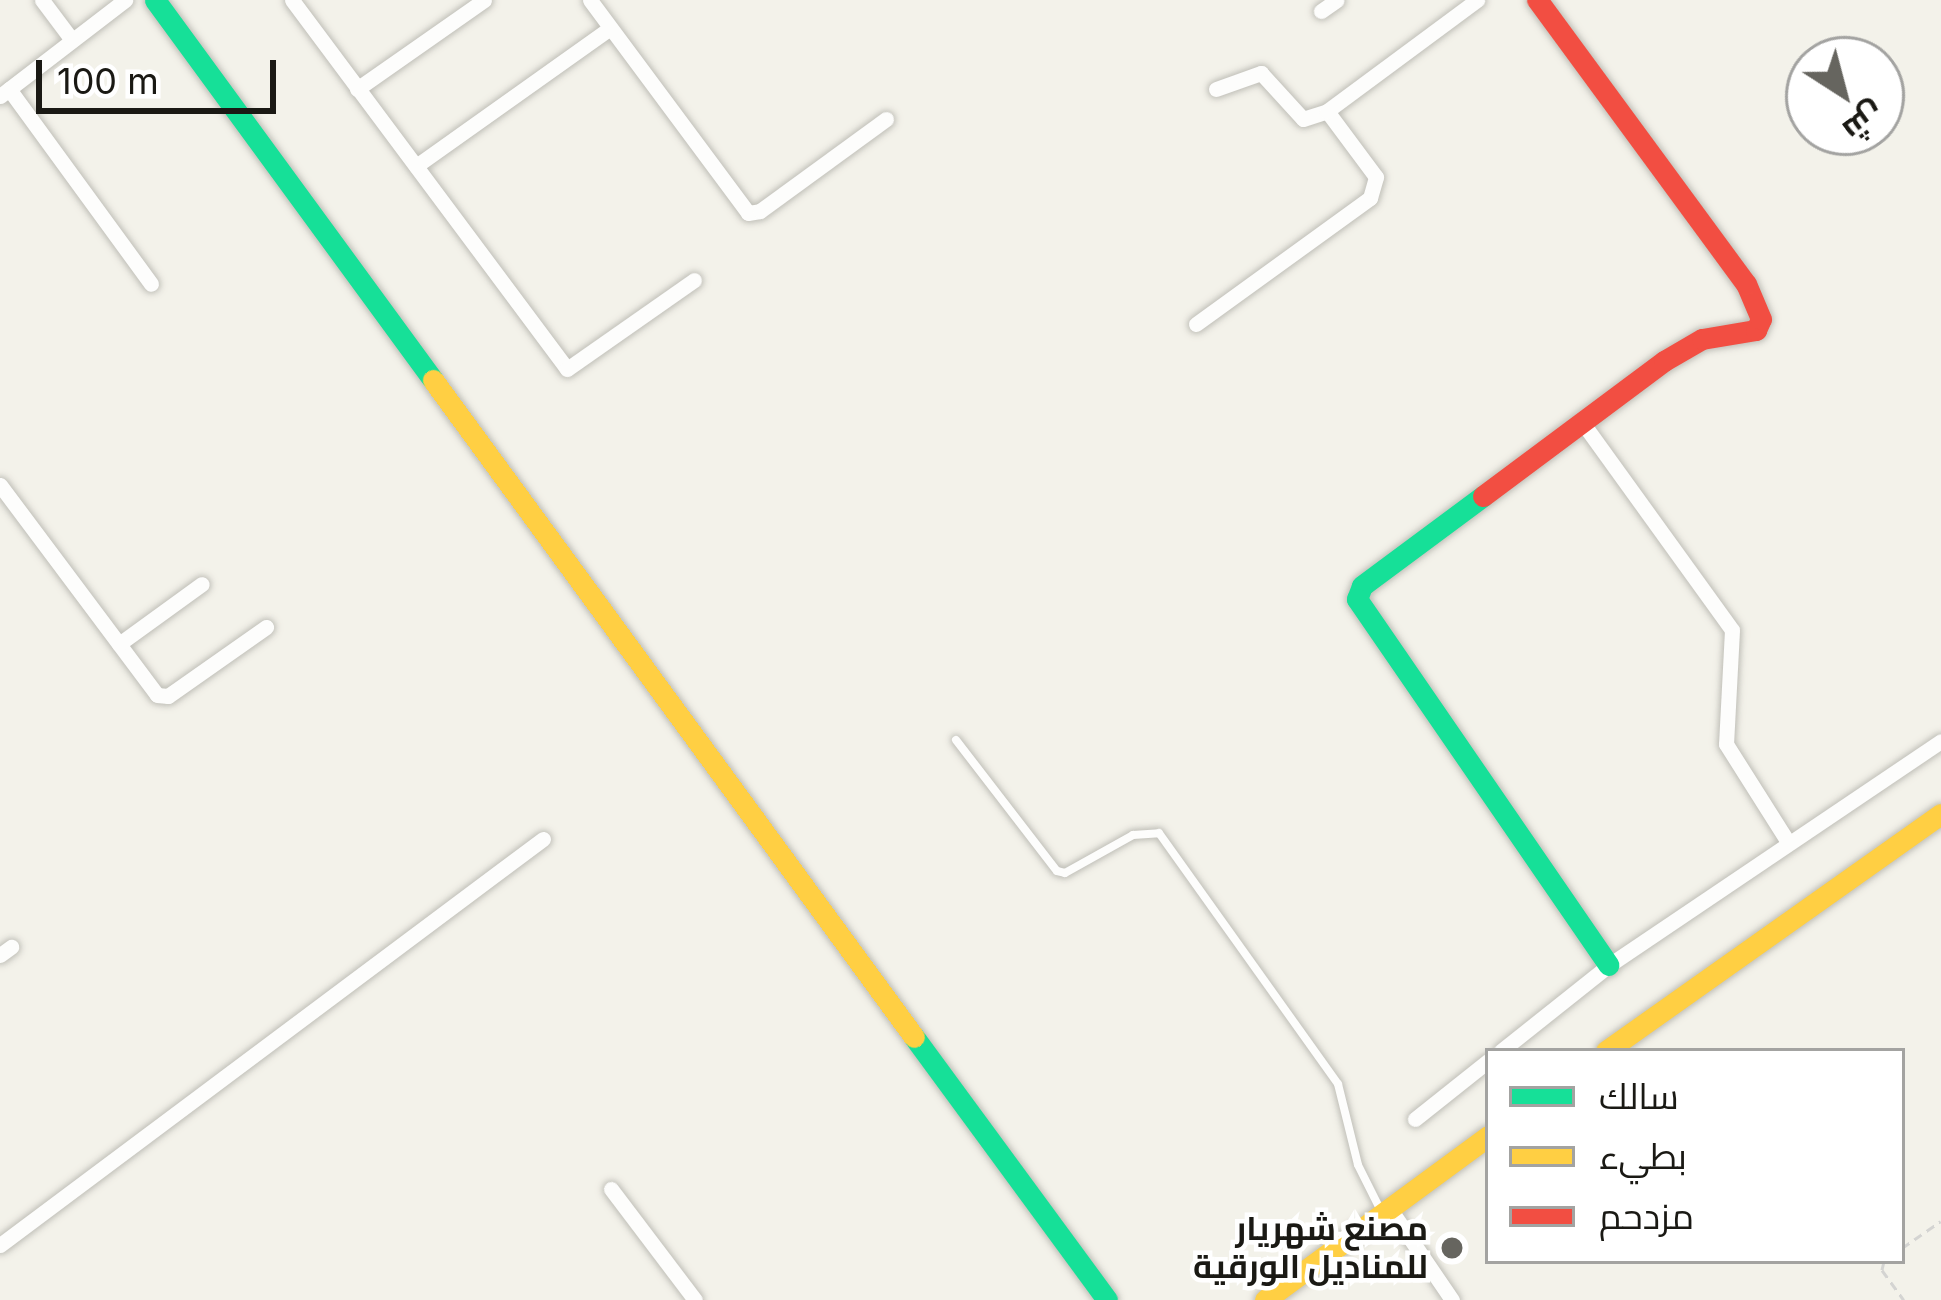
<!DOCTYPE html>
<meta charset="utf-8">
<style>
body{margin:0}
#map{position:relative;width:1941px;height:1300px;overflow:hidden;background:#f3f2ea;font-family:Inter,Cairo,sans-serif}
div>[style]{position:absolute}
.path>*{height:3px;margin-top:-1.5px;transform-origin:0;background:repeating-linear-gradient(90deg,#d4d4d2 0 9px,transparent 0 15px)}
.roads{filter:drop-shadow(0 0 3px #c0bfb8) drop-shadow(0 0 3px #c0bfb8)}
.lane>*{height:8px;margin:-4px;padding:0 4px;transform-origin:4px;border-radius:4px;background:#fdfdfc}
.street>*{height:15px;margin:-7.5px;padding:0 7.5px;transform-origin:7.5px;border-radius:7.5px;background:#fdfdfc}
.fast>*{height:21px;margin:-10.5px;padding:0 10.5px;transform-origin:10.5px;border-radius:10.5px;background:#16e098}
.slow>*{height:21px;margin:-10.5px;padding:0 10.5px;transform-origin:10.5px;border-radius:10.5px;background:#ffcf43}
.jam>*{height:21px;margin:-10.5px;padding:0 10.5px;transform-origin:10.5px;border-radius:10.5px;background:#f24e42}
.dots>*{width:33px;height:33px;translate:-50% -50%;box-sizing:border-box;border:6px solid #fff;border-radius:50%}
span{translate:-50% -50%;white-space:nowrap;text-align:center;line-height:1.15;-webkit-text-stroke:9px #fff;paint-order:stroke}
.poi-label{font-size:33px;color:#1a1914;font-weight:700}
.right{translate:-100% -50%;text-align:right}
.legend{position:absolute;left:1485px;top:1048px;width:420px;height:216px;box-sizing:border-box;background:#fff;border:3px solid #a3a3a1;margin:0;padding:15px 21px;list-style:none;font-size:36px;color:#1a1914}
.legend li{display:flex;align-items:center;gap:24px;height:60px}
.legend b{width:60px;border:3px solid #a3a3a1}
.north{position:absolute;left:1785px;top:36px;width:120px;height:120px;box-sizing:border-box;background:#fff;border:3px solid #a3a3a1;border-radius:50%;rotate:144deg;font-size:33px;font-weight:700;line-height:48px;text-align:center;color:#1a1914}
.north::after{content:'';display:block;margin:auto;width:42px;height:54px;background:#66655f;clip-path:polygon(50% 0,100% 100%,50% 72%,0 100%)}
.scale{position:absolute;left:36px;top:60px;width:240px;height:54px;box-sizing:border-box;border:6px solid #1a1914;border-top:0;padding-left:15px;font-size:36px;line-height:42px;white-space:nowrap;color:#1a1914;-webkit-text-stroke:9px #fff;paint-order:stroke}
</style>
<div id="map">
<div class="path">
<div style="left:1902px;top:1248px;width:47px;rotate:-34.7deg"></div>
<div style="left:1884px;top:1261px;width:9px;rotate:103deg"></div>
<div style="left:1882px;top:1270px;width:37px;rotate:54deg"></div>
</div>
<div class="roads">
<div class="lane">
<div style="left:956px;top:740px;width:165px;rotate:52.4deg"></div>
<div style="left:1057px;top:871px;width:8px;rotate:14deg"></div>
<div style="left:1065px;top:873px;width:78px;rotate:-29.2deg"></div>
<div style="left:1133px;top:835px;width:26px;rotate:-4deg"></div>
<div style="left:1159px;top:833px;width:308px;rotate:54.5deg"></div>
<div style="left:1338px;top:1084px;width:83px;rotate:76.1deg"></div>
<div style="left:1358px;top:1165px;width:54px;rotate:63.4deg"></div>
</div>
<div class="street">
<div style="left:42px;top:0;width:50px;rotate:53.1deg"></div>
<div style="left:292px;top:0;width:460px;rotate:53.3deg"></div>
<div style="left:567px;top:369px;width:155px;rotate:-35deg"></div>
<div style="left:590px;top:0;width:265px;rotate:53.4deg"></div>
<div style="left:748px;top:213px;width:12px;rotate:-9deg"></div>
<div style="left:760px;top:211px;width:156px;rotate:-36.1deg"></div>
<div style="left:1321px;top:11px;width:19px;rotate:-35deg"></div>
<div style="left:9px;top:89px;width:241px;rotate:53.9deg"></div>
<div style="left:357px;top:89px;width:155px;rotate:-35deg"></div>
<div style="left:1216px;top:89px;width:48px;rotate:-19.6deg"></div>
<div style="left:1261px;top:73px;width:62px;rotate:47.6deg"></div>
<div style="left:1303px;top:119px;width:25px;rotate:-18deg"></div>
<div style="left:0;top:96px;width:158px;rotate:-37.5deg"></div>
<div style="left:416px;top:166px;width:238px;rotate:-35.4deg"></div>
<div style="left:1196px;top:324px;width:215px;rotate:-35.9deg"></div>
<div style="left:1370px;top:198px;width:22px;rotate:-74deg"></div>
<div style="left:1376px;top:177px;width:82px;rotate:-126.6deg"></div>
<div style="left:1327px;top:111px;width:187px;rotate:-36.5deg"></div>
<div style="left:1582px;top:422px;width:256px;rotate:54.2deg"></div>
<div style="left:1732px;top:630px;width:114px;rotate:93deg"></div>
<div style="left:1726px;top:744px;width:116px;rotate:57.7deg"></div>
<div style="left:0;top:485px;width:262px;rotate:53.2deg"></div>
<div style="left:157px;top:695px;width:11px;rotate:5deg"></div>
<div style="left:168px;top:696px;width:120px;rotate:-35.1deg"></div>
<div style="left:119px;top:644px;width:102px;rotate:-35.9deg"></div>
<div style="left:0;top:955px;width:14px;rotate:-36deg"></div>
<div style="left:1501px;top:1051px;width:138px;rotate:-38.5deg"></div>
<div style="left:1609px;top:965px;width:400px;rotate:-34deg"></div>
<div style="left:1415px;top:1119px;width:93px;rotate:-38.5deg"></div>
<div style="left:611px;top:1189px;width:139px;rotate:52.9deg"></div>
<div style="left:1390px;top:1209px;width:110px;rotate:55.7deg"></div>
<div style="left:0;top:1245px;width:678px;rotate:-36.79deg"></div>
</div>
<div class="fast">
<div style="left:155px;top:0;width:471px;rotate:53.8deg"></div>
<div style="left:1483px;top:496px;width:151px;rotate:143.4deg"></div>
<div style="left:1362px;top:586px;width:14px;rotate:111deg"></div>
<div style="left:1357px;top:599px;width:444px;rotate:55.5deg"></div>
<div style="left:914px;top:1037px;width:326px;rotate:53.7deg"></div>
</div>
<div class="slow">
<div style="left:433px;top:380px;width:814px;rotate:53.79deg"></div>
<div style="left:1606px;top:1051px;width:410px;rotate:-35.3deg"></div>
<div style="left:1265px;top:1300px;width:277px;rotate:-36.3deg"></div>
</div>
<div class="jam">
<div style="left:1483px;top:496px;width:226px;rotate:-36.7deg"></div>
<div style="left:1664px;top:361px;width:44px;rotate:-30.1deg"></div>
<div style="left:1702px;top:339px;width:55px;rotate:-9.5deg"></div>
<div style="left:1756px;top:330px;width:12px;rotate:-66deg"></div>
<div style="left:1761px;top:319px;width:38px;rotate:-113deg"></div>
<div style="left:1746px;top:284px;width:353px;rotate:-126.3deg"></div>
</div>
</div>
<div class="dots">
<div style="left:1452px;top:1248px;background:#66655f"></div>
</div>
<div class="poi-label">
<span class="right" style="left:1428px;top:1248px">مصنع شهريار<br>للمناديل الورقية</span>
</div>
<ul class="legend">
<li><b style="height:15px;background:#16e098"></b>سالك</li>
<li><b style="height:15px;background:#ffcf43"></b>بطيء</li>
<li><b style="height:15px;background:#f24e42"></b>مزدحم</li>
</ul>
<div class="north">ش</div>
<div class="scale">100 m</div>
</div>
